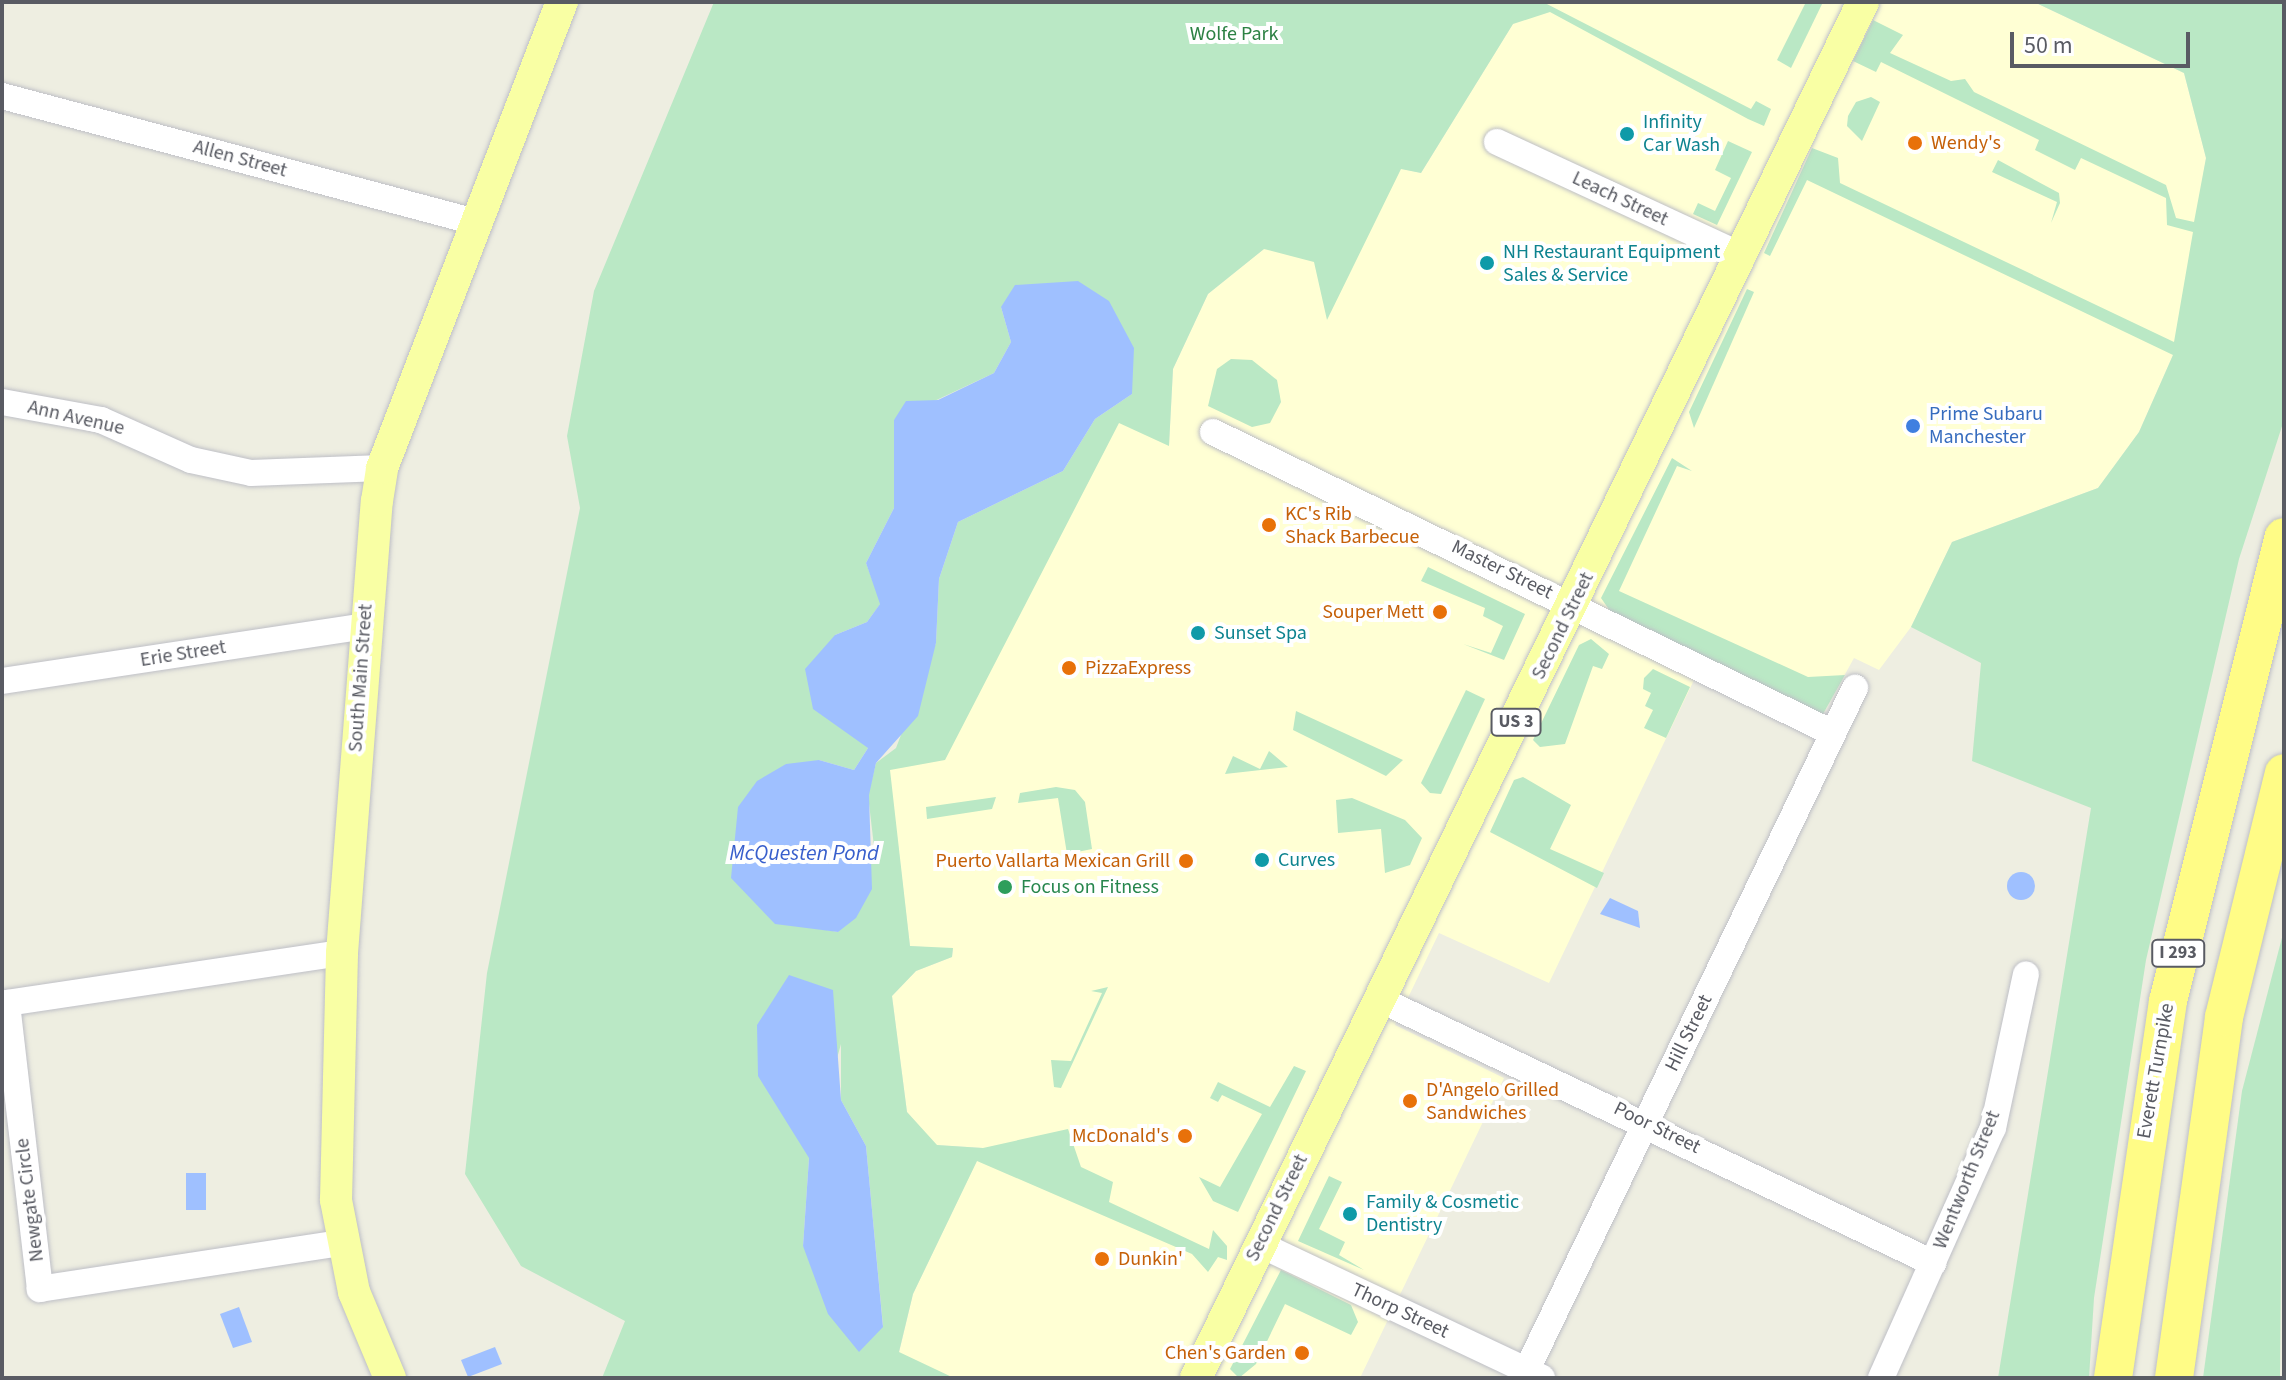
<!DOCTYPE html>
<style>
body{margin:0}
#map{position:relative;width:2286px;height:1380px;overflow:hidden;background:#eeeee1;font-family:"Source Sans 3",sans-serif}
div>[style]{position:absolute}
.commercial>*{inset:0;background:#ffffd4}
.green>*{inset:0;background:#bae8c5}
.water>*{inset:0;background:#9fc0ff}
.round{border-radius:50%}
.roads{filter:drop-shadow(0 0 2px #bebfc6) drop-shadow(0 0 2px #bebfc6)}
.minor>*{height:26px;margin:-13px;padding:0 13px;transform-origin:13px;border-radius:13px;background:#fff}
.major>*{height:32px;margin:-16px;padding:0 16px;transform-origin:16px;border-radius:16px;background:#f9ffa4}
.highway>*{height:38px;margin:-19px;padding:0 19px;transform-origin:19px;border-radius:19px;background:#fffc86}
.dots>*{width:22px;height:22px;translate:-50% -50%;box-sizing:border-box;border:4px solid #fff;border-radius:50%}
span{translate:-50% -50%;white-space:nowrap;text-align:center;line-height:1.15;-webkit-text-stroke:8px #fff;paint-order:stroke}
.shield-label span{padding:2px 6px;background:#fff;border:2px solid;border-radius:6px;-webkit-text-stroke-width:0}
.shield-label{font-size:18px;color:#595b63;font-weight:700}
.park-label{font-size:20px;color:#2c8143}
.culture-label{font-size:20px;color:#0d838f}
.left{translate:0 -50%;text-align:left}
.food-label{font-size:20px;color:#c56008}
.right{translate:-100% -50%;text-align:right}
.street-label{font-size:20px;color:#595b63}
.shop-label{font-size:20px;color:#366cbe}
.leisure-label{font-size:20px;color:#27864d}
.water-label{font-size:22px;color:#385fcc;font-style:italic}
.frame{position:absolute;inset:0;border:4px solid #595b63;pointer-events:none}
.scale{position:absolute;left:2010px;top:32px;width:180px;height:36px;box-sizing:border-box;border:4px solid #595b63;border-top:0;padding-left:10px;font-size:24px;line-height:28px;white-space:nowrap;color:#595b63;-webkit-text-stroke:6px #fff;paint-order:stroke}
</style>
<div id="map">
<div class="commercial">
<div style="clip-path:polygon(1541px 2px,2034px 2px,2184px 73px,2206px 158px,2173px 355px,2139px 432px,2098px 488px,1952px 542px,1911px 627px,1879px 670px,1854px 658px,1823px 714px,1705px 657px,1549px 983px,1439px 933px,1395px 1025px,1504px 1078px,1360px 1378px,893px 1378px,913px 1294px,983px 1148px,936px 1145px,907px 1112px,892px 996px,916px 971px,952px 957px,953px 949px,910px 946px,889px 769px,945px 759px,1119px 422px,1169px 445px,1173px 369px,1208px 294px,1264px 249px,1323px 151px,1421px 173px,1519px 14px)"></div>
</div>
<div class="green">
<div style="clip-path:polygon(evenodd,714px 2px,1543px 2px,1751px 109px,1756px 101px,1771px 109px,1764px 126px,1748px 119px,1550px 12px,1513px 24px,1421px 173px,1401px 169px,1327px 320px,1314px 262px,1264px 249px,1208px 294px,1173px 369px,1169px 446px,1119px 423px,945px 760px,890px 770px,910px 946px,953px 948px,952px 957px,916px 971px,892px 996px,907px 1112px,937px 1145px,983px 1148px,1068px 1129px,1081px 1167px,1113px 1182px,1109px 1202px,1209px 1249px,1213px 1230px,1227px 1246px,1227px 1260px,1218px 1257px,1208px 1272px,1192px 1254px,977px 1161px,913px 1294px,899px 1352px,954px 1378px,602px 1378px,625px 1321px,521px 1266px,465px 1174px,487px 973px,580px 508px,567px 436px,594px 291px,714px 2px,1001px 307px,1132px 394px,1095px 419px,1063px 471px,958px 522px,939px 579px,936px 643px,896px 748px,876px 763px,868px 795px,875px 855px,838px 932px,810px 927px,819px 760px,854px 770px,868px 748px,835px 635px,867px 622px,881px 603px,866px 563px,894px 508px,894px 420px,994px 373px,1011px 342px,1001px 307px,714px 2px,841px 1044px,841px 1100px,866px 1146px,883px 1326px,803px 1246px,809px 1158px,841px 1044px)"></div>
<div style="clip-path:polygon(1806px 2px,1823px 2px,1791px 68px,1777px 60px)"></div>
<div style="clip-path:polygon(2034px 2px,2284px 2px,2284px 420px,2239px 559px,2146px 960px,2094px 1298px,2089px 1378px,1998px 1378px,2091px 808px,1972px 761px,1981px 663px,1911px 627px,1952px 542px,2098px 488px,2139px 432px,2173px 355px,1807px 180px,1770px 256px,1764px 253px,1812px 148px,1838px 158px,1840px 183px,2174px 342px,2193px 232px,2167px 225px,2166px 198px,2081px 158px,2075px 170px,2035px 150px,2039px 140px,1881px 62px,1876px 72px,1853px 61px,1873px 20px,1903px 35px,1890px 53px,1951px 81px,1965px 79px,1974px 92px,2166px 185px,2176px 218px,2194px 222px,2206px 158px,2184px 73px)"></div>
<div style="clip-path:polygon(1871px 97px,1880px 102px,1862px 141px,1847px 126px,1848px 116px,1856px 102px)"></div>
<div style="clip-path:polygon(1728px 141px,1752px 152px,1717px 225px,1693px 214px,1698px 203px,1715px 211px,1731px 178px,1715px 170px)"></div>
<div style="clip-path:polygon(1998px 160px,2059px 193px,2060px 203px,2051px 223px,2057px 202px,1992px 172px)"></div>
<div style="clip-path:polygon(1747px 289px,1754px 292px,1694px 428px,1689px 412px)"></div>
<div style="clip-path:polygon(1231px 359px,1252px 360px,1277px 380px,1281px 402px,1270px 423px,1252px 427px,1208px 406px,1217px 369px)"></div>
<div style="clip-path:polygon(1672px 458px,1692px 471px,1677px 466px,1619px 591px,1808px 677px,1845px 675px,1823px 714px,1610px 611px,1601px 598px)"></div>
<div style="clip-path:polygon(1428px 567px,1525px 614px,1504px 660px,1463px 644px,1491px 653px,1503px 626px,1483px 616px,1485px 608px,1421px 581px)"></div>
<div style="clip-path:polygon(1591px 639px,1609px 654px,1602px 669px,1593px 666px,1565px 744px,1540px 747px,1533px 740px,1579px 645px)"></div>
<div style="clip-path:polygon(1653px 669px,1690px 687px,1666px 738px,1644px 728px,1653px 710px,1645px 706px,1651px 693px,1643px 689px,1644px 678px)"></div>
<div style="clip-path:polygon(1466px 690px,1485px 699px,1441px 794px,1430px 793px,1421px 783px)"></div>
<div style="clip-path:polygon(1296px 711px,1403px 760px,1386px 776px,1293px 730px)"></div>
<div style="clip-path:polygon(1269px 751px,1288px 767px,1225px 774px,1233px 756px,1260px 769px)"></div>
<div style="clip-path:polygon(1523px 777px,1571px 805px,1550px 849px,1604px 873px,1597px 888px,1490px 832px,1514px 780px)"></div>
<div style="clip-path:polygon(1056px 787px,1075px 790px,1085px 802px,1092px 849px,1067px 854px,1058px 798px,1018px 803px,1020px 793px)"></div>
<div style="clip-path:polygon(996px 797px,992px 809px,927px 819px,926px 807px)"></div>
<div style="clip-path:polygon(1352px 798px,1405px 820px,1422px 838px,1410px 865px,1385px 873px,1381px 829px,1338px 833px,1336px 800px)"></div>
<div style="clip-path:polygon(2284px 930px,2280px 1378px,2203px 1378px,2242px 1091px)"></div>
<div style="clip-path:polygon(1108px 987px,1061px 1088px,1054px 1087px,1051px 1060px,1071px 1061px,1102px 993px,1091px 991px)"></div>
<div style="clip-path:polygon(1294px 1066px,1306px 1071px,1238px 1212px,1213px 1201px,1199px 1177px,1220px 1187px,1262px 1114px,1222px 1095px,1218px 1102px,1210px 1098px,1218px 1082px,1270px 1107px)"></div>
<div style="clip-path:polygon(1329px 1176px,1342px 1182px,1319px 1229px,1345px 1242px,1339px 1255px,1364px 1270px,1298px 1241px)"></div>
<div style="clip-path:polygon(1281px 1270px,1351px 1305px,1358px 1322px,1351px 1335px,1285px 1304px,1256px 1364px,1239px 1378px,1230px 1369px)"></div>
</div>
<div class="water">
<div style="clip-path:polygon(1078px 281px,1109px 301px,1134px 348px,1132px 394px,1095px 419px,1063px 471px,958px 522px,939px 579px,936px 643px,918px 716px,876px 763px,869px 795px,872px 889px,856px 918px,838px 932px,775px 924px,731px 878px,738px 807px,757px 781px,786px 764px,819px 760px,854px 770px,868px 748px,813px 709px,805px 669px,835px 635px,867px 622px,880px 604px,866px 563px,894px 508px,894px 420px,906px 401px,938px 400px,994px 373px,1011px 342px,1001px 307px,1015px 285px)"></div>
<div class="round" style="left:2007px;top:872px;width:28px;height:28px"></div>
<div style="clip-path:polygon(1610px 898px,1638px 911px,1640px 928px,1600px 914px)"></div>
<div style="clip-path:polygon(789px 975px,833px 990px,841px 1100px,866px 1146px,883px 1327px,859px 1352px,828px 1314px,803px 1246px,809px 1158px,758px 1076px,757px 1025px)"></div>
<div style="clip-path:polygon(186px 1173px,206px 1173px,206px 1210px,186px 1210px)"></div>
<div style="clip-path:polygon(239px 1307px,252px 1342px,233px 1348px,220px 1314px)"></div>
<div style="clip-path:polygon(495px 1347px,502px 1364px,468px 1377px,461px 1360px)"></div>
</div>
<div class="roads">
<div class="minor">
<div style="left:2px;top:96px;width:493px;rotate:14.9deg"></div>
<div style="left:1497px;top:142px;width:271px;rotate:24.9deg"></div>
<div style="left:2px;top:402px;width:101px;rotate:10.3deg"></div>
<div style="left:101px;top:420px;width:98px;rotate:24deg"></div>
<div style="left:191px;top:460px;width:61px;rotate:12.2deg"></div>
<div style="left:251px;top:473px;width:131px;rotate:-2.2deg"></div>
<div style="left:1213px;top:432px;width:689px;rotate:25.9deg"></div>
<div style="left:2px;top:681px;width:366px;rotate:-8.6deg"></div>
<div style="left:1379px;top:999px;width:614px;rotate:25.48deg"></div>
<div style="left:340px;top:1243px;width:304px;rotate:171.3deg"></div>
<div style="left:40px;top:1289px;width:288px;rotate:-96.6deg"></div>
<div style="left:7px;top:1003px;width:339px;rotate:-8.5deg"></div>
<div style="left:1259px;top:1244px;width:313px;rotate:25.3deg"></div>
<div style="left:1523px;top:1378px;width:766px;rotate:-64.31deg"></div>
<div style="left:1881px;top:1378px;width:274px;rotate:-65.9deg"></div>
<div style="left:1993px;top:1128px;width:157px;rotate:-77.9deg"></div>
</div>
<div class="major">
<div style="left:390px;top:1378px;width:93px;rotate:-112.7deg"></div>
<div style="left:354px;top:1292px;width:94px;rotate:-101.1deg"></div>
<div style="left:336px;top:1200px;width:247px;rotate:-88.6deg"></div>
<div style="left:342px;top:953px;width:453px;rotate:-85.6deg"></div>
<div style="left:377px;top:501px;width:33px;rotate:-81deg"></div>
<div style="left:382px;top:468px;width:500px;rotate:-68.9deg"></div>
<div style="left:1196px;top:1378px;width:1529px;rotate:-64.14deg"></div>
</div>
<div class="highway">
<div style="left:2113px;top:1378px;width:381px;rotate:-81.7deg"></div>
<div style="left:2168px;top:1001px;width:478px;rotate:-76deg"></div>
<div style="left:2174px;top:1378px;width:364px;rotate:-82.1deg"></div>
<div style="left:2224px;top:1017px;width:251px;rotate:-76.2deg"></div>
</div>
</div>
<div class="dots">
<div style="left:1627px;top:134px;background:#0f9aa8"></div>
<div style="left:1915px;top:143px;background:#e8710a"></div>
<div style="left:1487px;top:263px;background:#0f9aa8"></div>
<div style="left:1913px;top:426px;background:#3f7fe0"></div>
<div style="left:1269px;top:525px;background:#e8710a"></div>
<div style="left:1440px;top:612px;background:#e8710a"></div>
<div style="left:1198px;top:633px;background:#0f9aa8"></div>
<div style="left:1069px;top:668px;background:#e8710a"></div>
<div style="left:1262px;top:860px;background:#0f9aa8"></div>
<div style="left:1186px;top:861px;background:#e8710a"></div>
<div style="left:1005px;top:887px;background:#2e9e5b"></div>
<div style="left:1410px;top:1101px;background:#e8710a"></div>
<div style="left:1185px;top:1136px;background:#e8710a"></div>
<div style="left:1350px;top:1214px;background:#0f9aa8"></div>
<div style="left:1102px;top:1259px;background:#e8710a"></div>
<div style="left:1302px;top:1353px;background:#e8710a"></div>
</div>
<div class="shield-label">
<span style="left:1516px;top:722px">US 3</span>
<span style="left:2178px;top:953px">I 293</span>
</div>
<div class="park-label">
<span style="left:1234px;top:34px">Wolfe Park</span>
</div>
<div class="culture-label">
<span class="left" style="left:1643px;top:134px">Infinity<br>Car Wash</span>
<span class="left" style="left:1503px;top:264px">NH Restaurant Equipment<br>Sales &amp; Service</span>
<span class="left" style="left:1214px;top:633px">Sunset Spa</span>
<span class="left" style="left:1278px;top:860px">Curves</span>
<span class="left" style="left:1366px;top:1214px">Family &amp; Cosmetic<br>Dentistry</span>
</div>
<div class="food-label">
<span class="left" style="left:1931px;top:143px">Wendy's</span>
<span class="left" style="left:1285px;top:526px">KC's Rib<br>Shack Barbecue</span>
<span class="right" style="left:1424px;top:612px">Souper Mett</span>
<span class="left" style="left:1085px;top:668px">PizzaExpress</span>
<span class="right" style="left:1170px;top:861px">Puerto Vallarta Mexican Grill</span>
<span class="left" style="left:1426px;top:1102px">D'Angelo Grilled<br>Sandwiches</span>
<span class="right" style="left:1169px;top:1136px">McDonald's</span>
<span class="left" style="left:1118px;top:1259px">Dunkin'</span>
<span class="right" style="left:1286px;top:1353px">Chen's Garden</span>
</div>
<div class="street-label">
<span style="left:240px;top:159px;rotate:15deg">Allen Street</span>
<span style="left:1620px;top:199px;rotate:25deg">Leach Street</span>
<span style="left:76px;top:418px;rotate:13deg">Ann Avenue</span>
<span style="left:1502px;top:570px;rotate:26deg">Master Street</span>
<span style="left:1563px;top:626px;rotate:-64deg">Second Street</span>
<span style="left:183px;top:654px;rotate:-9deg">Erie Street</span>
<span style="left:361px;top:678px;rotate:-86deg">South Main Street</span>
<span style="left:1689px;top:1033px;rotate:-64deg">Hill Street</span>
<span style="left:2156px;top:1071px;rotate:-80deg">Everett Turnpike</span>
<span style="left:1657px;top:1128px;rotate:26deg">Poor Street</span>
<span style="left:1967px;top:1180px;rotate:-68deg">Wentworth Street</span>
<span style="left:30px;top:1200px;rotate:-97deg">Newgate Circle</span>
<span style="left:1277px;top:1208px;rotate:-64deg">Second Street</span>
<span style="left:1400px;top:1311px;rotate:25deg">Thorp Street</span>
</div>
<div class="shop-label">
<span class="left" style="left:1929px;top:426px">Prime Subaru<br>Manchester</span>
</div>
<div class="leisure-label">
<span class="left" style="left:1021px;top:887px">Focus on Fitness</span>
</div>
<div class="water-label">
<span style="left:804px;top:854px">McQuesten Pond</span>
</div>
<div class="frame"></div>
<div class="scale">50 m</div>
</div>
